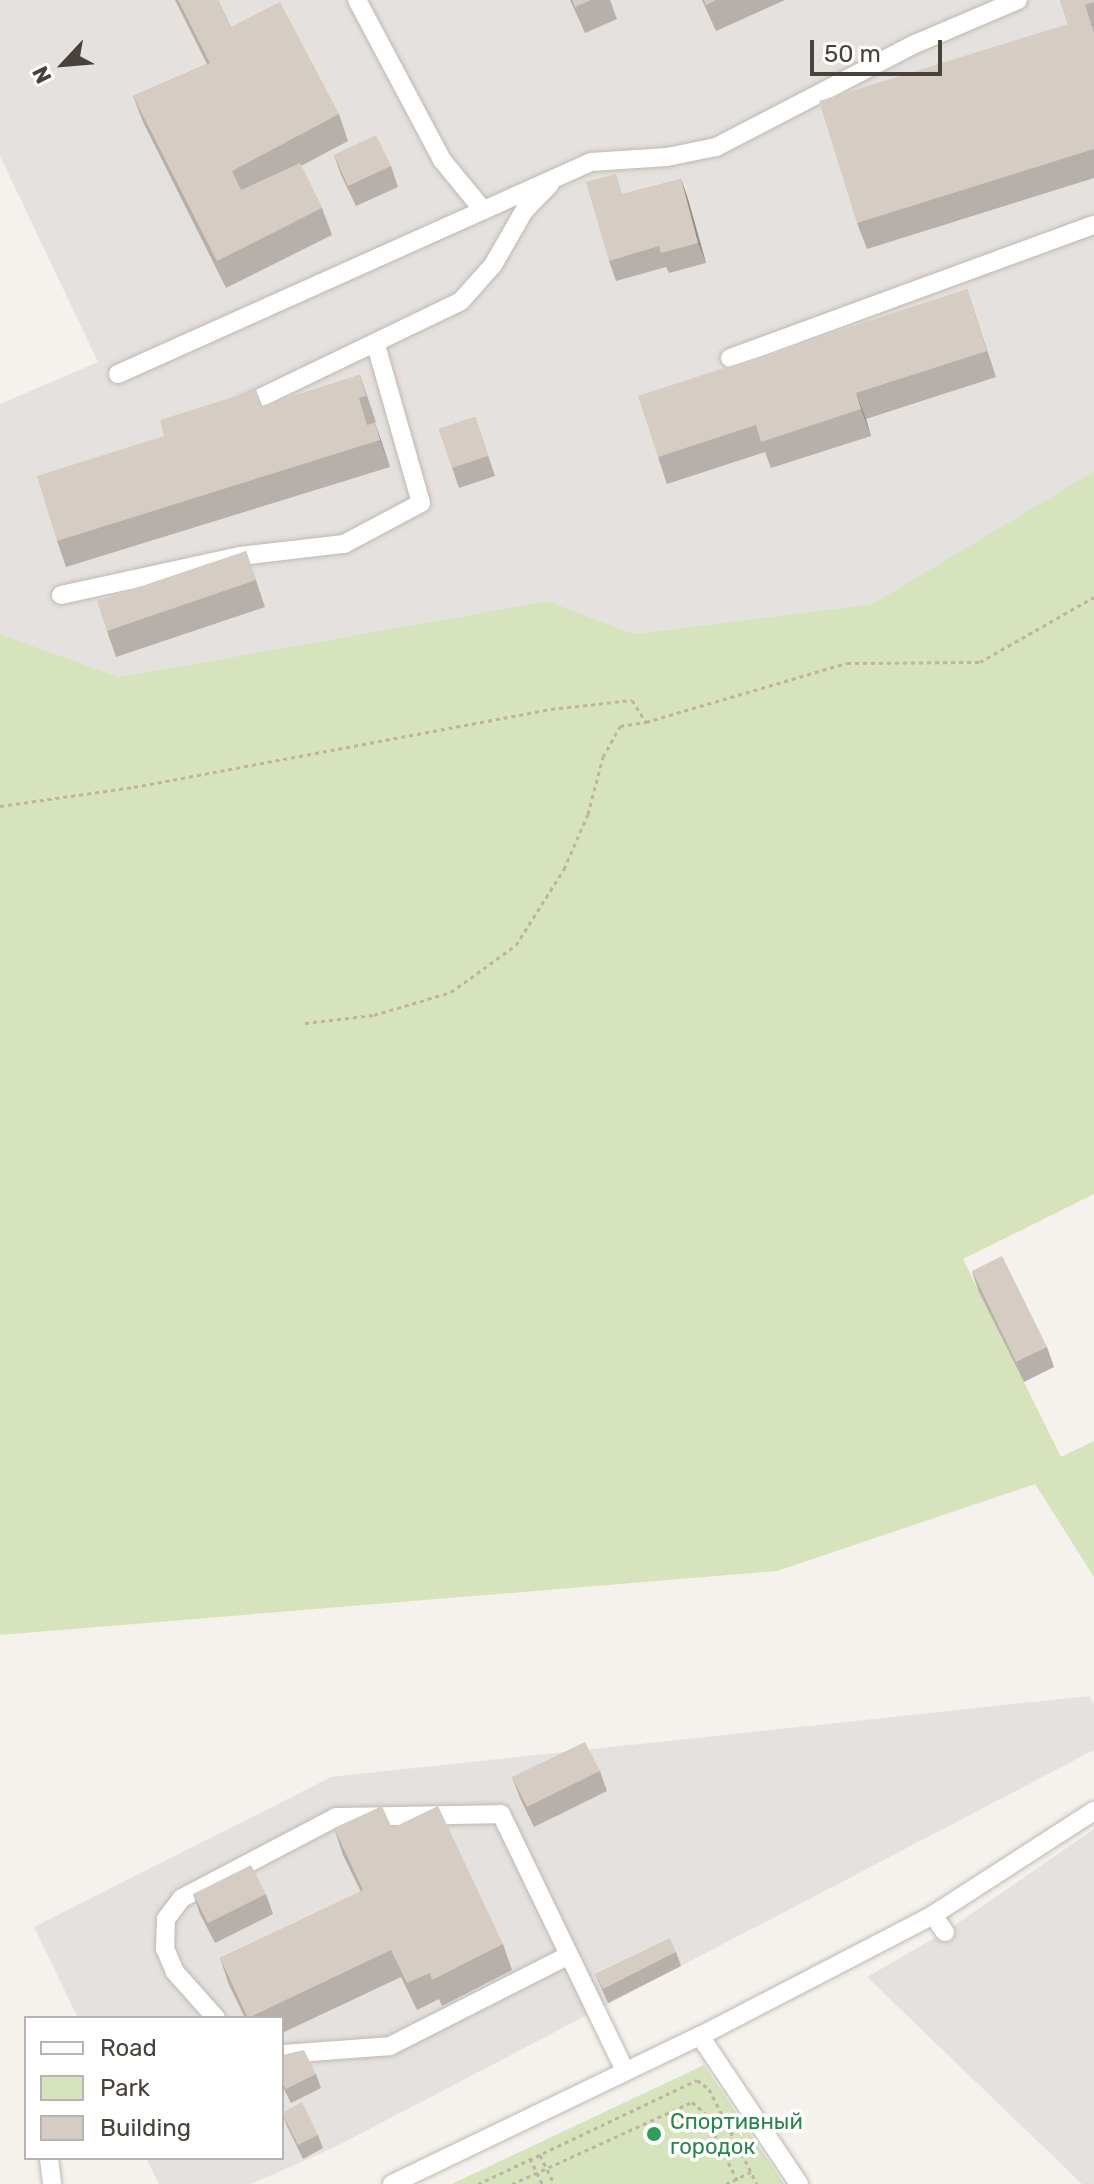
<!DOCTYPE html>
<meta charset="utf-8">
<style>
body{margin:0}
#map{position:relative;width:1094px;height:2184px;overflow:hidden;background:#f5f1ed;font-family:Rubik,sans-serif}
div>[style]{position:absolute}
.industrial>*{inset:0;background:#e5e1de}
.green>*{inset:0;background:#d7e3bc}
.path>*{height:3px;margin-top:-1.5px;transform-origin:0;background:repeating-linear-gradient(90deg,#bfb2a4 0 4px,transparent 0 8px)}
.roads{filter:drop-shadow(0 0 2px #bfb8b1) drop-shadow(0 0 2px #bfb8b1)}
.minor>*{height:18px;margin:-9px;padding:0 9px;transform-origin:9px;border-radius:9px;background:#fff}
.wall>*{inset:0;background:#b7afa9}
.shaded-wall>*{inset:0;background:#958f89}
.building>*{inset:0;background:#d5ccc4}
.dots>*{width:22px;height:22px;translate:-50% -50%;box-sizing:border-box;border:4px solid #fff;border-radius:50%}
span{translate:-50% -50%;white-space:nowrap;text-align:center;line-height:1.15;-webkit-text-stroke:7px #fff;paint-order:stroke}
.leisure-label{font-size:22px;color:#27864d}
.left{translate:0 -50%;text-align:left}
.legend{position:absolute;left:24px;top:2016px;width:260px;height:144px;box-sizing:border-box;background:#fff;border:2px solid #b6b3b1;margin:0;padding:10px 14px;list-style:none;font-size:24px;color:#49423b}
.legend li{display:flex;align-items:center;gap:16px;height:40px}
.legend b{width:40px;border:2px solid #b6b3b1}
.north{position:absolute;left:24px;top:24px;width:80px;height:80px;-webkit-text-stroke:6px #fff;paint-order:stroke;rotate:244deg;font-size:22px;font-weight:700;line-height:32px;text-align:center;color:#49423b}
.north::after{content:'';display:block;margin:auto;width:28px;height:36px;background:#49423b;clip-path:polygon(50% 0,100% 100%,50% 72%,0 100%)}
.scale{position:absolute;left:810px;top:40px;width:132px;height:36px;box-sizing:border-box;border:4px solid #49423b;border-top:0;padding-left:10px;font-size:24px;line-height:28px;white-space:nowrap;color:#49423b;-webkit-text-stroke:6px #fff;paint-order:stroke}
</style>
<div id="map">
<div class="industrial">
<div style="clip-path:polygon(0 0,1094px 0,1094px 471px,872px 604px,634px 634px,548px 601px,119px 677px,0 634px,0 404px,98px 362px,0 156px)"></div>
<div style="clip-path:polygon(1089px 1696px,1094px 1704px,1094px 1750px,335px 2147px,251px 2184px,159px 2184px,146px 2158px,282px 2158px,282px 2018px,78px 2018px,34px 1927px,331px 1777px)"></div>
<div style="clip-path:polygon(1094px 1829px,1094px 2184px,1082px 2184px,867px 1977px,945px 1932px)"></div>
</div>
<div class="green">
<div style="clip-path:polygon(1094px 471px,1094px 1194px,963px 1259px,1061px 1457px,1094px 1441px,1094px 1577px,1035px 1484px,777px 1571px,0 1635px,0 634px,119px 677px,548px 601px,634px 634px,872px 604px)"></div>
<div style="clip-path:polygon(704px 2065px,784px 2184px,452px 2184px)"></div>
</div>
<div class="path">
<div style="left:0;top:806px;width:135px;rotate:-8.1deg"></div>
<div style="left:134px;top:787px;width:424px;rotate:-10.6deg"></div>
<div style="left:551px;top:709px;width:81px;rotate:-6.3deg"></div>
<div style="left:632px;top:700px;width:26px;rotate:58deg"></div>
<div style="left:646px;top:722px;width:209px;rotate:-16.4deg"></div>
<div style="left:847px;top:663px;width:133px;rotate:-0.4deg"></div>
<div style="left:980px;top:662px;width:131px;rotate:-29.7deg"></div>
<div style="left:305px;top:1023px;width:69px;rotate:-6.6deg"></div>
<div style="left:374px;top:1015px;width:80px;rotate:-16.6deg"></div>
<div style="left:451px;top:992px;width:80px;rotate:-35.9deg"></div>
<div style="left:516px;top:945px;width:90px;rotate:-57.7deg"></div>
<div style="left:564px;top:869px;width:60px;rotate:-66.4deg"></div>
<div style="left:588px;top:814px;width:59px;rotate:-75.3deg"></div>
<div style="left:603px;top:757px;width:35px;rotate:-61deg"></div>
<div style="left:620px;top:726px;width:26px;rotate:-9deg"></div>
<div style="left:540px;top:2155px;width:32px;rotate:64deg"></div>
<div style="left:530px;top:2158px;width:29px;rotate:65deg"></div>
<div style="left:478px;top:2184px;width:242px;rotate:-25.4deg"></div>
<div style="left:697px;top:2080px;width:15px;rotate:37deg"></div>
<div style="left:709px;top:2089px;width:106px;rotate:63.2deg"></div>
<div style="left:512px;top:2184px;width:198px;rotate:-24.5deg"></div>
<div style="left:692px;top:2102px;width:16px;rotate:40deg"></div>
<div style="left:704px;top:2112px;width:80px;rotate:64.1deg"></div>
<div style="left:726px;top:2184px;width:28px;rotate:-26deg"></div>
</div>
<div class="roads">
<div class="minor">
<div style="left:357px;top:0;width:181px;rotate:62deg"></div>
<div style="left:442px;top:160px;width:65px;rotate:50.6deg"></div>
<div style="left:730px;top:358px;width:388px;rotate:-20.1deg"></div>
<div style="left:118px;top:374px;width:518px;rotate:-24.14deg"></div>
<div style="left:591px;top:162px;width:76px;rotate:-3.8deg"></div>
<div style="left:667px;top:157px;width:50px;rotate:-11.5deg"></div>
<div style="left:716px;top:147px;width:224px;rotate:-27.4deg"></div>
<div style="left:915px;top:44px;width:112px;rotate:-23.1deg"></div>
<div style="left:239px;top:408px;width:246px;rotate:-25.7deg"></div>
<div style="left:461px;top:301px;width:48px;rotate:-48.4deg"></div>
<div style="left:493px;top:265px;width:62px;rotate:-60.1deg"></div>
<div style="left:524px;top:211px;width:37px;rotate:-46deg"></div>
<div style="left:61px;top:595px;width:183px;rotate:-12.3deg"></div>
<div style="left:240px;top:556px;width:105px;rotate:-6.6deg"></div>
<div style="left:344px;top:544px;width:87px;rotate:-28deg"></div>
<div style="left:421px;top:503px;width:164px;rotate:-105.9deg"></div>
<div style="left:933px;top:1915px;width:21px;rotate:55deg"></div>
<div style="left:216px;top:2018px;width:62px;rotate:-131.7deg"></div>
<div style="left:175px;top:1972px;width:25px;rotate:-113deg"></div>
<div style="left:165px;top:1949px;width:30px;rotate:-88deg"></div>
<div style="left:166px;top:1919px;width:26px;rotate:-53deg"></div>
<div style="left:182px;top:1898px;width:174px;rotate:-27.7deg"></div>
<div style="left:336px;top:1817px;width:165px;rotate:-1deg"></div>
<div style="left:501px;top:1814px;width:284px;rotate:64.2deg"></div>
<div style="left:700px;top:2036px;width:178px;rotate:56.2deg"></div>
<div style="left:282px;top:2054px;width:108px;rotate:-4.2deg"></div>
<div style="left:390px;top:2046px;width:201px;rotate:-26.9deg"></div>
<div style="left:49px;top:2158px;width:26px;rotate:83deg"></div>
<div style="left:392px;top:2184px;width:342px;rotate:-25.7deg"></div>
<div style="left:700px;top:2036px;width:263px;rotate:-27.4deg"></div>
<div style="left:933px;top:1915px;width:192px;rotate:-32.9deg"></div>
</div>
</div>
<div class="wall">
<div style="clip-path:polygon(175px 0,218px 0,231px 27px,339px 114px,348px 141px,301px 166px,322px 208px,332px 235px,226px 288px,143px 122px,133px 96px,207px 64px)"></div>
<div style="clip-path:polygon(570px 0,610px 0,617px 19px,585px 33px)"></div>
<div style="clip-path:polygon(702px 0,785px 0,716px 31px)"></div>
<div style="clip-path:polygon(1060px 0,1094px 0,1094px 178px,867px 249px,857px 223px,1068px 24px)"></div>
<div style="clip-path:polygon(334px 155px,391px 166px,398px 187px,356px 206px,341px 175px)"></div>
<div style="clip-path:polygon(681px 179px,688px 199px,706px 263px,669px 273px,666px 267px,616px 281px,609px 261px,623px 194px)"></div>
<div style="clip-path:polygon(967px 289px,996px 377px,866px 419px,871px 436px,771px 468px,765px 452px,667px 484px,658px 457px)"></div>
<div style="clip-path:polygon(360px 375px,376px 422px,369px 425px,375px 423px,390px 467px,66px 567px,57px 541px,164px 436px,256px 390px,262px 406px)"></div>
<div style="clip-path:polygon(475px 417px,495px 476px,459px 488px,439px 429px)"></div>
<div style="clip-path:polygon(246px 551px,265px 607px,116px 657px,107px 631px)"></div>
<div style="clip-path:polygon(972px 1272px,1047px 1347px,1054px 1367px,1024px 1382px,979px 1292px)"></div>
<div style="clip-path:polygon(600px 1771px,607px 1791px,534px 1827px,520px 1798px,512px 1777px)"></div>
<div style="clip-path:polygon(334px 1828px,392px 1828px,503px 1944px,512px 1970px,442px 2006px,439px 1999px,417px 2010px,401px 1977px,282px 2033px,282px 2018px,245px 2018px,229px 1985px,220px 1958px,361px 1892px,343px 1855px)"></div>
<div style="clip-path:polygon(193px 1894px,266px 1894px,273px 1914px,215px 1943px,200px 1914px)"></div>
<div style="clip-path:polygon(676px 1952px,681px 1966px,608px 2003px,595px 1974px)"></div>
<div style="clip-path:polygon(282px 2055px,316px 2074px,321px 2088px,291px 2103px,282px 2085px)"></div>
<div style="clip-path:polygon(282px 2113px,318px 2135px,323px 2148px,303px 2159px,287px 2126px)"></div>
</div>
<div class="shaded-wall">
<div style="clip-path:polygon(681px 179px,688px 199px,706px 263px,698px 243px)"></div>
<div style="clip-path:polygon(856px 393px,866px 419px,871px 436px,861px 409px)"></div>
<div style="clip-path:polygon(375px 423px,384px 449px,390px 467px,380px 440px)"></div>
</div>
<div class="building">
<div style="clip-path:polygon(178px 0,218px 0,231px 27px,280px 2px,339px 114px,232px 171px,241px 190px,300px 163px,322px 208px,217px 261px,133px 96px,210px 63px)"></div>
<div style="clip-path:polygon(572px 0,591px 0,575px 7px)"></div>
<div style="clip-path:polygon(704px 0,716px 0,706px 5px)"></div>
<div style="clip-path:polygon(1060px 0,1094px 0,1094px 2px,1085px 5px,1094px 33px,1094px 149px,857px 223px,819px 101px,1068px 24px)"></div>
<div style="clip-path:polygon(376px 135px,391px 166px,348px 186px,334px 155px)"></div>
<div style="clip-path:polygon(616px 174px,622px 194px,681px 179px,698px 243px,661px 253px,659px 246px,609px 261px,586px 182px)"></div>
<div style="clip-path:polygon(967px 289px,987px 351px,856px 393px,861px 409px,761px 442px,756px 425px,658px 457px,638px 396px)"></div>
<div style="clip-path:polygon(360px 375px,366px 396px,359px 398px,367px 425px,375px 423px,380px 440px,57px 541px,37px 476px,164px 436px,160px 420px,256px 390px,261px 406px)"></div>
<div style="clip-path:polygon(475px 417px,488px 456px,452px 468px,439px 429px)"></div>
<div style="clip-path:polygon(246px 551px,256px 580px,107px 631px,97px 601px)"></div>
<div style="clip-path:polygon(1002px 1256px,1047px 1347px,1016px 1362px,972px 1271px)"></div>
<div style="clip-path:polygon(585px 1742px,600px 1771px,527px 1807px,512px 1777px)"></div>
<div style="clip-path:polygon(382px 1806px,392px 1828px,438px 1806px,503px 1944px,432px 1980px,430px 1973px,407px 1983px,391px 1950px,248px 2018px,220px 1958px,363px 1890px,334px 1828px)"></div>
<div style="clip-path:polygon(251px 1865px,266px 1894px,208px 1923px,193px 1894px)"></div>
<div style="clip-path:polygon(670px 1938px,676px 1952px,603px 1989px,595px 1974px)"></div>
<div style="clip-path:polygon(304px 2050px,316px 2074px,286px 2089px,282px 2082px,282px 2055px)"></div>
<div style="clip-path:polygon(302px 2102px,318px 2135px,298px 2145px,282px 2113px)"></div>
</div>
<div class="dots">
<div style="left:654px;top:2134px;background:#2e9e5b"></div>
</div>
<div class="leisure-label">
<span class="left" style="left:670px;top:2134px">Спортивный<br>городок</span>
</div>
<ul class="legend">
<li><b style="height:10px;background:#fff"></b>Road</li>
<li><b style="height:22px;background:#d7e3bc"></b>Park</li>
<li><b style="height:22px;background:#d5ccc4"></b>Building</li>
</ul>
<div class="north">N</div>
<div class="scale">50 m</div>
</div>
